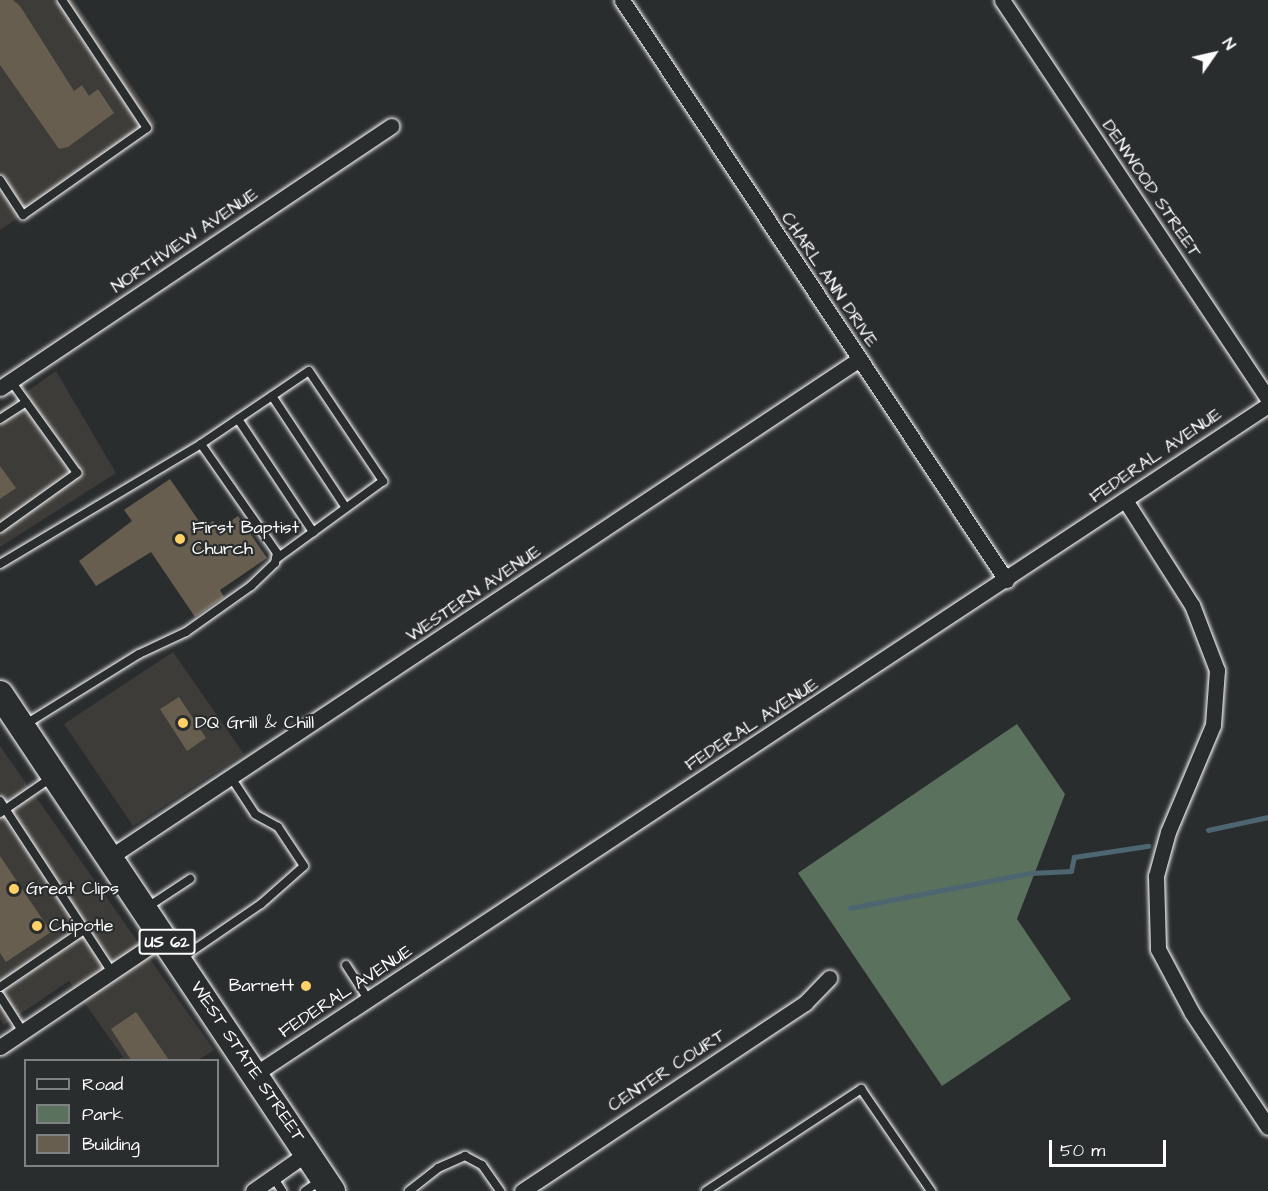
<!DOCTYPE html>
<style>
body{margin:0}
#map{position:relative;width:1268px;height:1191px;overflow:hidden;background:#2a2d2e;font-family:"Architects Daughter",sans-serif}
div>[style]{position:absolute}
.built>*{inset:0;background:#3d3c38}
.green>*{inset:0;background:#5a715d}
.stream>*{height:4.5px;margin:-2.25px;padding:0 2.25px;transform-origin:2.25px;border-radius:2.25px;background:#4d6671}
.building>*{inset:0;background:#685e50}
.roads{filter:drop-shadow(0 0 2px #fff) drop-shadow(0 0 2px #fff)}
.service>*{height:8px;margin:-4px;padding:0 4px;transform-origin:4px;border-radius:4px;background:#2a2d2e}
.minor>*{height:15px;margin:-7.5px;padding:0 7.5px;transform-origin:7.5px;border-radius:7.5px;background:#2a2d2e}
.trunk>*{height:26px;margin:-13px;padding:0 13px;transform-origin:13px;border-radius:13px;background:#2a2d2e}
.dots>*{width:16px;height:16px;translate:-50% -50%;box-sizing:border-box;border:3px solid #2a2d2e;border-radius:50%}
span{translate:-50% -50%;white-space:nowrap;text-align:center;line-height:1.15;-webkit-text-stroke:4.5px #2a2d2e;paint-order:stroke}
.shield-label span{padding:2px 4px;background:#2a2d2e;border:2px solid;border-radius:4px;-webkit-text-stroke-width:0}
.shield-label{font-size:16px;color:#fff;font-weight:700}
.street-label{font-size:18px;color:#fff}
.poi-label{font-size:18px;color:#fff}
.left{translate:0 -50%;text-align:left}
.right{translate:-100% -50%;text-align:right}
.legend{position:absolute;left:24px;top:1059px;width:195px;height:108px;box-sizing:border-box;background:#2a2d2e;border:2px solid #7f8182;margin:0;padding:8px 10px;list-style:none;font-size:18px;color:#fff}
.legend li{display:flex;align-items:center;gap:12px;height:30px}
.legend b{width:30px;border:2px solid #7f8182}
.north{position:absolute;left:1184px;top:24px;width:60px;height:60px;-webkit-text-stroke:4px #2a2d2e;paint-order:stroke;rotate:56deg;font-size:16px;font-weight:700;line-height:24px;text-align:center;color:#fff}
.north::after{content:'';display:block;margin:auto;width:21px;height:27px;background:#fff;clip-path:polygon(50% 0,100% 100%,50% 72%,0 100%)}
.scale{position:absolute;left:1049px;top:1140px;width:117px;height:27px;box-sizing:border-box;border:3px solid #fff;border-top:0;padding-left:8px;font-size:18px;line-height:21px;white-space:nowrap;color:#fff;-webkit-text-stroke:4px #2a2d2e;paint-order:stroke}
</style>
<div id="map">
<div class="built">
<div style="clip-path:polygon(0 0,74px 0,157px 123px,0 230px)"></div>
<div style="clip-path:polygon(56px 371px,116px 473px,0 547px,0 410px)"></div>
<div style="clip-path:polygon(173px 652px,244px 754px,133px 826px,64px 724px)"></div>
<div style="clip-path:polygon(0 746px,214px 1050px,198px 1060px,117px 1060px,123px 1057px,69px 981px,4px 1025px,0 1019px)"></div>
</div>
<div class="green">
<div style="clip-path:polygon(1017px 724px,1065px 794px,1017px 919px,1071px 999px,942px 1086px,798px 873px)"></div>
</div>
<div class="stream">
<div style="left:1208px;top:830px;width:61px;rotate:-12.2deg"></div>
<div style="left:850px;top:908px;width:183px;rotate:-11deg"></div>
<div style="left:1030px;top:873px;width:41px;rotate:-2.8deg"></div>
<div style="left:1071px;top:871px;width:14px;rotate:-78deg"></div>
<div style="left:1074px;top:857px;width:75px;rotate:-8.5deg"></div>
</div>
<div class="building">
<div style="clip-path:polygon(0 0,13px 0,20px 6px,74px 91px,82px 85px,89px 96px,98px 89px,114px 113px,68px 147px,59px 149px,0 65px)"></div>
<div style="clip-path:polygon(0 466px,16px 488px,0 499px)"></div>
<div style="clip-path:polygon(170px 479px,203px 527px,213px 521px,219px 529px,238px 516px,267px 558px,220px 590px,224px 597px,195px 617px,151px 552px,96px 586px,79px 561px,132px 521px,124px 510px)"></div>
<div style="clip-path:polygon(179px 697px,206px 738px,187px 751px,160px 709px)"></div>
<div style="clip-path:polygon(0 856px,51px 932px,6px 962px,0 953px)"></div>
<div style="clip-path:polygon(136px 1012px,169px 1060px,131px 1060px,111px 1029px)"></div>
</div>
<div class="roads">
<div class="service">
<div style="left:0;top:180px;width:42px;rotate:56.7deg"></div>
<div style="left:23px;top:215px;width:151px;rotate:-35.1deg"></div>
<div style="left:147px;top:128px;width:154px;rotate:-123.6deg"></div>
<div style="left:272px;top:396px;width:134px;rotate:56.5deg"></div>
<div style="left:0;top:419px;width:31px;rotate:-33deg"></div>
<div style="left:238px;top:419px;width:136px;rotate:56.4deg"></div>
<div style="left:0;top:528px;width:95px;rotate:-35.5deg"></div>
<div style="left:77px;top:473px;width:113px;rotate:-125.7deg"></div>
<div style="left:0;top:564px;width:234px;rotate:-30.8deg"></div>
<div style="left:201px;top:444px;width:130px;rotate:-34.1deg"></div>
<div style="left:309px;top:371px;width:133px;rotate:56.1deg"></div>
<div style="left:383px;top:481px;width:132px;rotate:143.9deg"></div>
<div style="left:26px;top:724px;width:133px;rotate:-31.8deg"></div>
<div style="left:139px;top:654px;width:52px;rotate:-25.1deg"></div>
<div style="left:186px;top:632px;width:80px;rotate:-35.3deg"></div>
<div style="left:251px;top:586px;width:33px;rotate:-44deg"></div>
<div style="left:275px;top:563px;width:10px;rotate:-79deg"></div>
<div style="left:277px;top:553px;width:133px;rotate:-124.9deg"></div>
<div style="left:0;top:801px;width:204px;rotate:56.8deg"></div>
<div style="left:0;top:813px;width:62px;rotate:-34.5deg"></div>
<div style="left:146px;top:908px;width:53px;rotate:-33.4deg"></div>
<div style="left:182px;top:958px;width:96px;rotate:-34.4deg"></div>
<div style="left:261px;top:904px;width:57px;rotate:-41.5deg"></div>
<div style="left:304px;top:866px;width:47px;rotate:-123.7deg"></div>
<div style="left:278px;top:827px;width:26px;rotate:-151deg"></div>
<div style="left:255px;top:814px;width:42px;rotate:-123.3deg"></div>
<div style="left:346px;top:965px;width:40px;rotate:57.1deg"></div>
<div style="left:0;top:987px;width:102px;rotate:-34.2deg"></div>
<div style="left:0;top:996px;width:43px;rotate:57.4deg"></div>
<div style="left:273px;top:1177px;width:17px;rotate:57deg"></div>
<div style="left:305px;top:1191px;width:18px;rotate:-34deg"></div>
<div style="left:409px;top:1191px;width:37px;rotate:-38deg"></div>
<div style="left:438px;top:1168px;width:30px;rotate:-24deg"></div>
<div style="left:465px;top:1156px;width:19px;rotate:28deg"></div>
<div style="left:482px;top:1165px;width:32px;rotate:55deg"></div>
<div style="left:706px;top:1191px;width:186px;rotate:-33.3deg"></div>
<div style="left:861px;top:1089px;width:124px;rotate:55.5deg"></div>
</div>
<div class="minor">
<div style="left:622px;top:0;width:696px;rotate:56.49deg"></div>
<div style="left:1002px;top:0;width:480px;rotate:56.3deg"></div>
<div style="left:0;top:388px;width:471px;rotate:-33.8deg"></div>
<div style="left:1125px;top:500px;width:125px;rotate:57.5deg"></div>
<div style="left:1192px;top:605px;width:70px;rotate:69deg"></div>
<div style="left:1217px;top:670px;width:55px;rotate:94.2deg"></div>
<div style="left:1213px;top:725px;width:116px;rotate:112.8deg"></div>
<div style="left:1168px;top:832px;width:46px;rotate:105.3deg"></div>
<div style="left:1156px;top:876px;width:73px;rotate:88.4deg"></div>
<div style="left:1158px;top:949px;width:72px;rotate:62deg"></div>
<div style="left:1192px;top:1013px;width:137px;rotate:56.3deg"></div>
<div style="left:110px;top:857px;width:898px;rotate:-33.6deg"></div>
<div style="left:0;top:1047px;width:197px;rotate:-33.9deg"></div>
<div style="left:255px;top:1074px;width:1214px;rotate:-33.44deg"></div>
<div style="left:253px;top:1191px;width:66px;rotate:-35.1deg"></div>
<div style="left:522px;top:1191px;width:340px;rotate:-33.6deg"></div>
<div style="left:805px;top:1003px;width:35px;rotate:-46deg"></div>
</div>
<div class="trunk">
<div style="left:0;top:694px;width:598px;rotate:56.26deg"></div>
</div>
</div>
<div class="dots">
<div style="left:180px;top:539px;background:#ffd166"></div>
<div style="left:183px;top:723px;background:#ffd166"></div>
<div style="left:14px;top:889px;background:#ffd166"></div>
<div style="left:37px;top:926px;background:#ffd166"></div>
<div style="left:306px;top:986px;background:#ffd166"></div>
</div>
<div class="shield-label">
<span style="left:167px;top:942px">US 62</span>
</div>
<div class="street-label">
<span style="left:1151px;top:189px;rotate:56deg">DENWOOD STREET</span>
<span style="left:185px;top:241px;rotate:-34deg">NORTHVIEW AVENUE</span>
<span style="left:829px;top:280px;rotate:56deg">CHARL ANN DRIVE</span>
<span style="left:1156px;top:456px;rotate:-34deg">FEDERAL AVENUE</span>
<span style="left:474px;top:594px;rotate:-34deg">WESTERN AVENUE</span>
<span style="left:752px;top:725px;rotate:-33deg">FEDERAL AVENUE</span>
<span style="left:346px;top:992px;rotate:-33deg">FEDERAL AVENUE</span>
<span style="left:247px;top:1062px;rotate:56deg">WEST STATE STREET</span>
<span style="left:667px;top:1071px;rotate:-33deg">CENTER COURT</span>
</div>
<div class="poi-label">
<span class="left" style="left:192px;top:539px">First Baptist<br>Church</span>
<span class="left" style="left:195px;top:723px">DQ Grill &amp; Chill</span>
<span class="left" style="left:26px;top:889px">Great Clips</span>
<span class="left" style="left:49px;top:926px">Chipotle</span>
<span class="right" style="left:294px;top:986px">Barnett</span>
</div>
<ul class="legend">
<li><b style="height:8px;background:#2a2d2e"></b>Road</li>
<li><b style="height:16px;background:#5a715d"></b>Park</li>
<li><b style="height:16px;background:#685e50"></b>Building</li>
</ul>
<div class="north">N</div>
<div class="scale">50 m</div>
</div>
